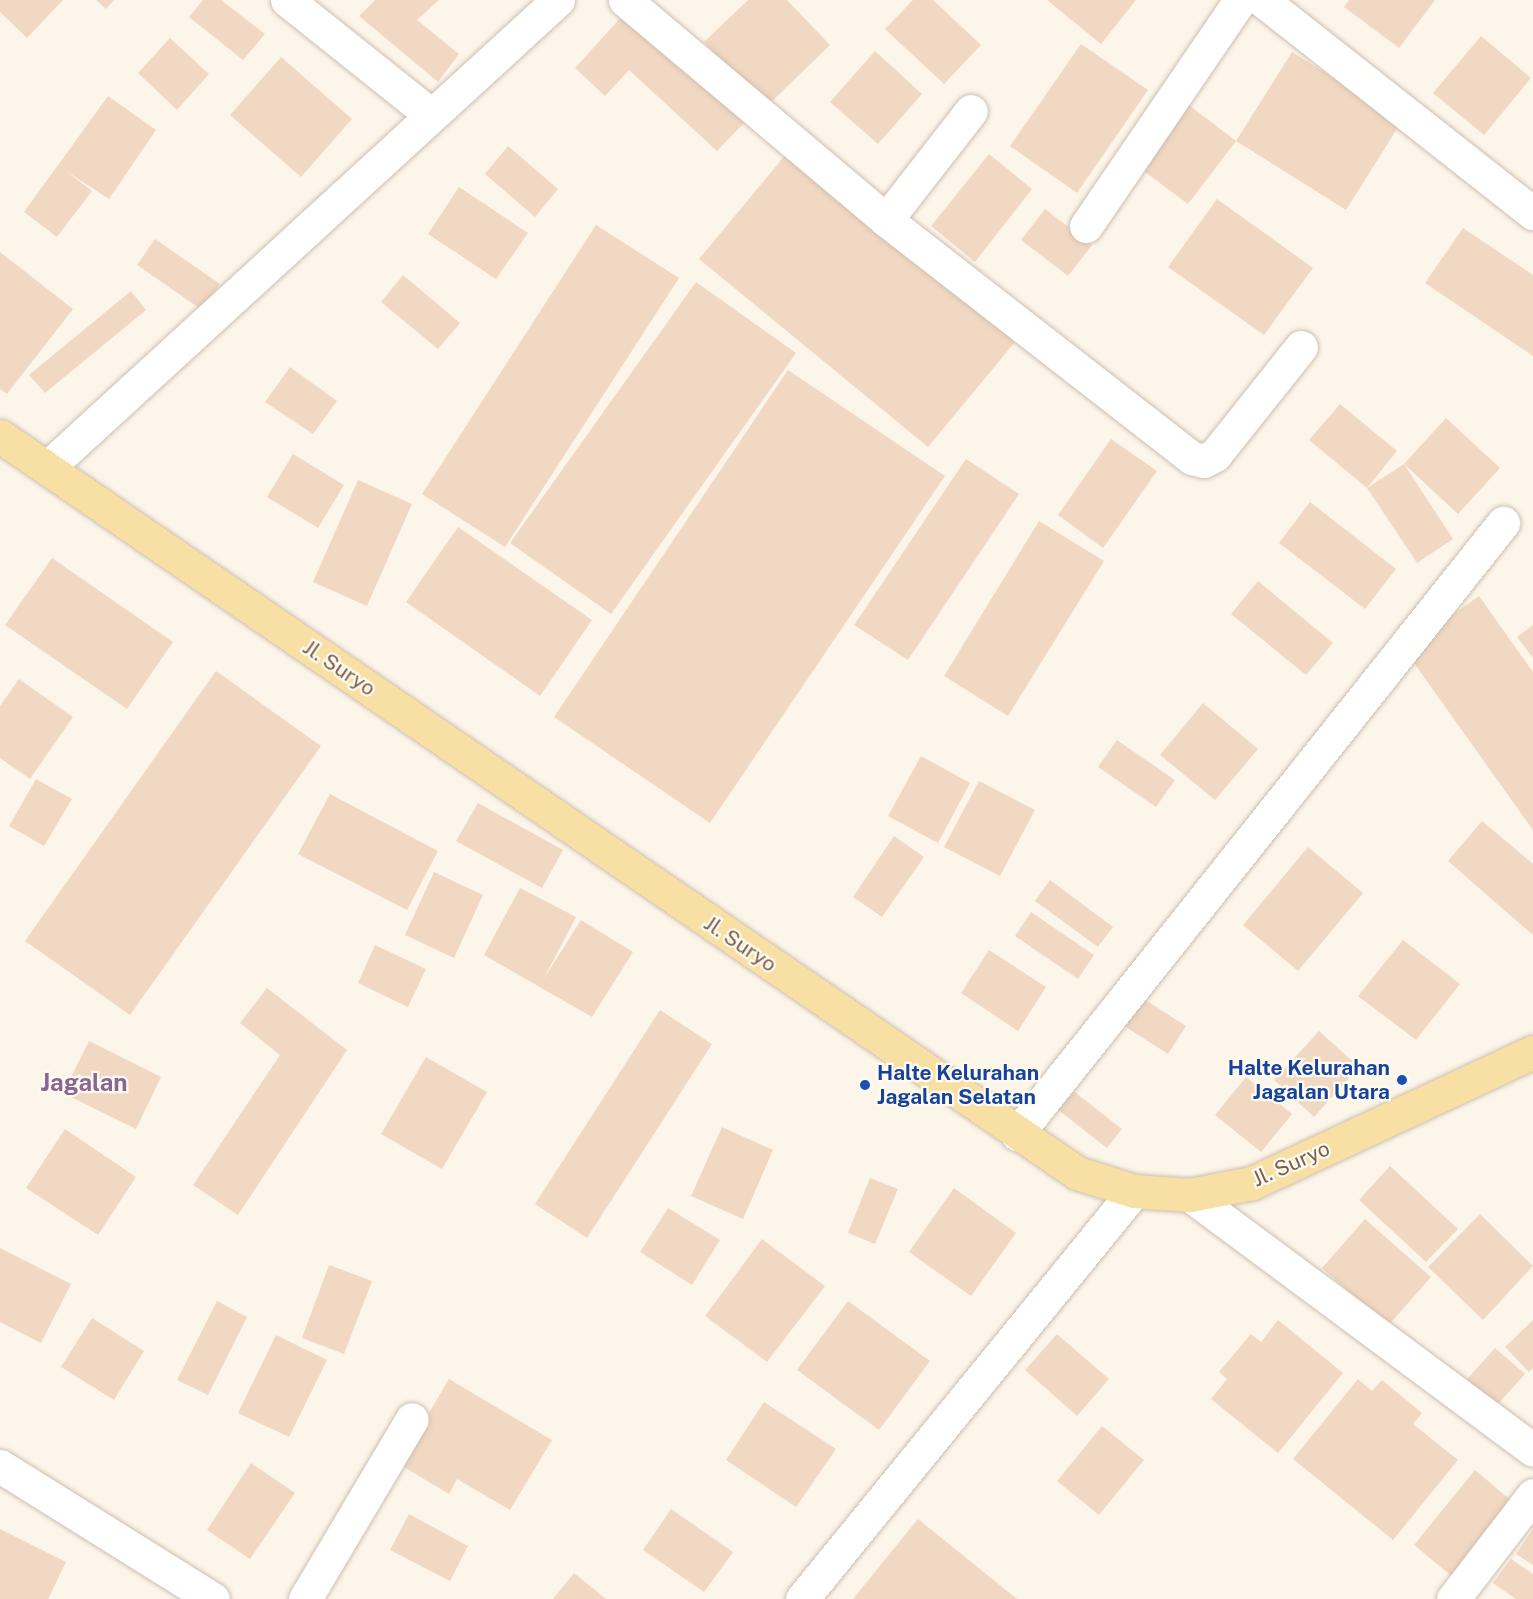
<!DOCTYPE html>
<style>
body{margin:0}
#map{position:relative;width:1533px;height:1599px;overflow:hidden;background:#fcf6ea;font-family:"Public Sans",sans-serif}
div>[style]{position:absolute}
.building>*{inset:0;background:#f1d8c2}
.roads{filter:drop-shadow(0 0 2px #cebfaf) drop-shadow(0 0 2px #cebfaf)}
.minor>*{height:33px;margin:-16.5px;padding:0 16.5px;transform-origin:16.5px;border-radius:16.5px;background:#fff}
.major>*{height:33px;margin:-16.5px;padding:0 16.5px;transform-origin:16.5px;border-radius:16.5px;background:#f8e0a5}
.dots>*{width:16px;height:16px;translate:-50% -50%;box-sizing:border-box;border:3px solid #fffaf0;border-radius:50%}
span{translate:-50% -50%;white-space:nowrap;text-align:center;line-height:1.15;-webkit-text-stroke:4.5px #fffaf0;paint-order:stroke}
.street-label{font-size:21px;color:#775f4d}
.transit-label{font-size:21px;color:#164399;font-weight:700}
.right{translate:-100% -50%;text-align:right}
.left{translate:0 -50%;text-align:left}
.quarter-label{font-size:24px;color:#876692;font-weight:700}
</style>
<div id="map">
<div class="building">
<div style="clip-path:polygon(0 0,63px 0,27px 38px,0 12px)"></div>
<div style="clip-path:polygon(96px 0,114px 0,106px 9px)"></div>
<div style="clip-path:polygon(203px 0,221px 0,265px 34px,243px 60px,189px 17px)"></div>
<div style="clip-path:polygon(375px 0,439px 0,417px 20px,459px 54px,438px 82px,359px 16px)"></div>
<div style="clip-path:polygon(748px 0,787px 0,830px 45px,766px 107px,704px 42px)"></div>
<div style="clip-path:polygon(913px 0,933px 0,981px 45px,944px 84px,885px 29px)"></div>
<div style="clip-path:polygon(1047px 0,1136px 0,1101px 44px)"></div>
<div style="clip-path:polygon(1349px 0,1435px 0,1399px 48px,1344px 7px)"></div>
<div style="clip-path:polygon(624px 14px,745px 122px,717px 151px,629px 70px,605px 96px,575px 68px)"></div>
<div style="clip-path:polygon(1481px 36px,1531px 78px,1484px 135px,1433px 93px)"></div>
<div style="clip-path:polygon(170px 38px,209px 74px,177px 110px,138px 73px)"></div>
<div style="clip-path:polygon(1081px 44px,1148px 90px,1077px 193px,1010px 146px)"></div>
<div style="clip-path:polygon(875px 51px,922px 94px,878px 144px,830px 102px)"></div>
<div style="clip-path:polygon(1292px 52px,1402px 121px,1346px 210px,1236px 141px)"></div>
<div style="clip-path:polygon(281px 57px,352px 119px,301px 177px,230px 115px)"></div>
<div style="clip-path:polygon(108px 96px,156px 130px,109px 199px,66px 171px,92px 191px,57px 237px,24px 212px)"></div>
<div style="clip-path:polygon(1185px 102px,1236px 141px,1188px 204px,1137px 166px)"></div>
<div style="clip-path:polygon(508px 146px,558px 189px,535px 217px,485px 174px)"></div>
<div style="clip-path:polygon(787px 153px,1015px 342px,928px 447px,699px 259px)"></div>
<div style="clip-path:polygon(989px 154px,1032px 189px,975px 262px,931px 226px)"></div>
<div style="clip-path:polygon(459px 187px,528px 233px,496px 279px,428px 234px)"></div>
<div style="clip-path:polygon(1217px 199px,1313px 268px,1264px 335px,1168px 267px)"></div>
<div style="clip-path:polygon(1045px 209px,1092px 245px,1068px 276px,1021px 240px)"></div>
<div style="clip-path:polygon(596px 225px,679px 278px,505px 547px,422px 494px)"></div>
<div style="clip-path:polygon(1463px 228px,1533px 275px,1533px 356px,1425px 283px)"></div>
<div style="clip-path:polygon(155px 239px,220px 284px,202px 310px,137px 265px)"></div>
<div style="clip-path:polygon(0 252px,73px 309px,7px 394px,0 389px)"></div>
<div style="clip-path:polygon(403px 275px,460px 323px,438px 349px,381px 302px)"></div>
<div style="clip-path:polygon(696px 282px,796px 353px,611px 614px,510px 543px)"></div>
<div style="clip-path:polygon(131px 291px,146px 310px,45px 393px,29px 375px)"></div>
<div style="clip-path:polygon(290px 367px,337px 401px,313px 434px,265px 402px)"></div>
<div style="clip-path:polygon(788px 370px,945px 476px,710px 823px,554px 717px)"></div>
<div style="clip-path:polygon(1340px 404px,1397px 451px,1367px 488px,1309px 440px)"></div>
<div style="clip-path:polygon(1446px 418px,1500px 468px,1458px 514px,1404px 464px)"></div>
<div style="clip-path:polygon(1111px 439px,1157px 471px,1103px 548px,1058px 515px)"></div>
<div style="clip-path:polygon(293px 454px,344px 485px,318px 528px,267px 497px)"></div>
<div style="clip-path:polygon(966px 459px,1019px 494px,908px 660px,854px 625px)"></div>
<div style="clip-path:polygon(1404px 464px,1453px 539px,1417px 563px,1367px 488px)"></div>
<div style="clip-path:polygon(358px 480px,412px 504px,367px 606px,313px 582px)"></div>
<div style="clip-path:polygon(1310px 502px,1396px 569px,1365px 609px,1279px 543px)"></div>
<div style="clip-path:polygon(1039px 521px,1104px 561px,1008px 716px,944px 676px)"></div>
<div style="clip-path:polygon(458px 527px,592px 620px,540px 696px,406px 602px)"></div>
<div style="clip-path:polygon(52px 558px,173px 642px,127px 709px,5px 625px)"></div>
<div style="clip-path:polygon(1258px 581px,1333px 643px,1306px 675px,1231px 614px)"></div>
<div style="clip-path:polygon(1479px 596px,1533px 672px,1533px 830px,1404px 649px)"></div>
<div style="clip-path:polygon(1533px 625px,1533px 658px,1517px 637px)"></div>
<div style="clip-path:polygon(216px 671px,321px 746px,130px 1015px,25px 941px)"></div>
<div style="clip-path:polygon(19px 679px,73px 717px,30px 779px,0 758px,0 706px)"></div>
<div style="clip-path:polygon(1203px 703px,1258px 749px,1215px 800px,1160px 755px)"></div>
<div style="clip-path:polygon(1117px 740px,1175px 780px,1156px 807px,1098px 767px)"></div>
<div style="clip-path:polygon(921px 756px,970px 783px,938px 843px,888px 816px)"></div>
<div style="clip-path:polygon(36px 779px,72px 799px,44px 846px,9px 826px)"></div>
<div style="clip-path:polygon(979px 781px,1035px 810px,1000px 876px,944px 847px)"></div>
<div style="clip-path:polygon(330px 794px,438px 851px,407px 910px,298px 854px)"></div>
<div style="clip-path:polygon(478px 803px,563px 850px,542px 888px,456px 841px)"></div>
<div style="clip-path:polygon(1482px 821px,1533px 864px,1533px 935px,1448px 861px)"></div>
<div style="clip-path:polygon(894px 836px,924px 857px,882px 917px,853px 897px)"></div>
<div style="clip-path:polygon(1308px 847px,1363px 893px,1298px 971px,1243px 925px)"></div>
<div style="clip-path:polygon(434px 872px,483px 895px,454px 958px,405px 935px)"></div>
<div style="clip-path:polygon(1050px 880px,1113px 927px,1098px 947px,1035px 901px)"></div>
<div style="clip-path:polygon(520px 888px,576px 917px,543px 980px,581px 920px,633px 952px,592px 1017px,484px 955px)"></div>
<div style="clip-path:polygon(1031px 912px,1094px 955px,1078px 979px,1015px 936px)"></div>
<div style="clip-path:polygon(1403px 940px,1460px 984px,1416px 1040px,1358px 996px)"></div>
<div style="clip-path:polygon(375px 945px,426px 969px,408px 1007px,358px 983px)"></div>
<div style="clip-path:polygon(989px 950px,1046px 987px,1018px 1031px,961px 993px)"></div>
<div style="clip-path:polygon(267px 988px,347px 1050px,238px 1215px,193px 1185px,280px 1055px,240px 1023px)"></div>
<div style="clip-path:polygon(1136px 994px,1186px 1026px,1168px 1054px,1118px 1022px)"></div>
<div style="clip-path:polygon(660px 1010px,712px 1044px,587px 1238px,535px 1204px)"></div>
<div style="clip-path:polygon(1319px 1031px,1359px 1067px,1314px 1117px,1274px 1080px)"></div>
<div style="clip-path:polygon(89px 1041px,161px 1077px,136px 1129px,63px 1093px)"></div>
<div style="clip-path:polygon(426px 1057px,487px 1092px,442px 1169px,381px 1134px)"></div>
<div style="clip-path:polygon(1246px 1077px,1292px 1114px,1261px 1152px,1215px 1115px)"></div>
<div style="clip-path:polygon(1063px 1083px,1122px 1129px,1107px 1148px,1048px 1102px)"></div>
<div style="clip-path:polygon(722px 1127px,773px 1150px,743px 1219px,691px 1196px)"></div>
<div style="clip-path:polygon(65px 1129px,136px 1177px,98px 1235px,26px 1188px)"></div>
<div style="clip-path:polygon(1390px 1166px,1458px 1229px,1426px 1262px,1359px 1200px)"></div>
<div style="clip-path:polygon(870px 1178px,898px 1189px,875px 1244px,848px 1233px)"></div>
<div style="clip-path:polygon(954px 1188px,1016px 1233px,971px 1296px,909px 1252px)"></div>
<div style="clip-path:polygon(668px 1208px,720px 1240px,692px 1285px,640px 1252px)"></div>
<div style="clip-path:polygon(1480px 1214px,1533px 1266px,1483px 1320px,1428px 1267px)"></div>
<div style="clip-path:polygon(1365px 1219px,1431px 1277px,1388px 1326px,1322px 1268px)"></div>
<div style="clip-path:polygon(762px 1239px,825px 1286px,767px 1362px,705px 1316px)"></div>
<div style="clip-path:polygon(0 1248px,71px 1284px,41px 1343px,0 1322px)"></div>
<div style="clip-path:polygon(329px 1265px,372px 1281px,344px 1354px,302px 1338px)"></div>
<div style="clip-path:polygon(217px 1301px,247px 1317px,208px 1395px,177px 1380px)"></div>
<div style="clip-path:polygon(848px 1301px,930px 1361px,879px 1430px,797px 1370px)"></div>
<div style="clip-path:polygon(92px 1318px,144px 1351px,114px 1400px,61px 1367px)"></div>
<div style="clip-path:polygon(1278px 1320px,1343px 1373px,1278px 1453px,1211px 1399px,1227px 1379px,1219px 1372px,1251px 1334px,1261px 1342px)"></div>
<div style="clip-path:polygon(1533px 1320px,1533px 1368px,1529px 1372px,1505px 1347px)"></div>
<div style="clip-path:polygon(1057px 1334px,1109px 1379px,1077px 1416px,1025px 1370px)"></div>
<div style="clip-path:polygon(276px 1335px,327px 1360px,289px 1437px,238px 1413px)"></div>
<div style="clip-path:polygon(1495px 1348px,1525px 1374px,1490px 1413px,1461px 1386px)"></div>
<div style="clip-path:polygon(449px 1379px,552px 1440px,510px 1510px,457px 1479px,449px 1494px,399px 1464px)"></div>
<div style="clip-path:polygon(1358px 1379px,1372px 1391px,1382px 1380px,1422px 1413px,1413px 1424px,1458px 1460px,1393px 1540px,1293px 1459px)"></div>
<div style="clip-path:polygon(764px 1402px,836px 1449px,796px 1507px,726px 1460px)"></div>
<div style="clip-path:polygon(1102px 1426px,1144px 1460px,1099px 1515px,1057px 1481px)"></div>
<div style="clip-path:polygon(251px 1463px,295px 1493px,250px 1559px,207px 1530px)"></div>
<div style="clip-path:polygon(1475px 1470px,1514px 1503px,1454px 1578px,1414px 1545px)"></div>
<div style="clip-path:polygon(671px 1509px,733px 1552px,704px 1592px,643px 1550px)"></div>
<div style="clip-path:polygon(409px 1514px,468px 1546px,450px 1581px,390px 1550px)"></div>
<div style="clip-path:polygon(918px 1519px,1017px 1599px,853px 1599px)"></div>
<div style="clip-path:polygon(0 1529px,66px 1562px,48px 1599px,0 1599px)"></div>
<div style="clip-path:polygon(1533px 1529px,1533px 1565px,1516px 1554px)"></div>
<div style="clip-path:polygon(1511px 1559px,1533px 1574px,1533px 1599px,1516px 1599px,1493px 1583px)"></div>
<div style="clip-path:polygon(574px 1573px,606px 1599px,553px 1599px)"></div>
</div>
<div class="roads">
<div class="minor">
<div style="left:287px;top:0;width:183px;rotate:38.6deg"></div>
<div style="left:625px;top:0;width:341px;rotate:40.1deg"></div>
<div style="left:886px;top:220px;width:388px;rotate:37.9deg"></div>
<div style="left:1192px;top:458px;width:12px;rotate:14deg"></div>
<div style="left:1204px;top:461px;width:13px;rotate:-29deg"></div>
<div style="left:1215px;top:455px;width:138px;rotate:-51.5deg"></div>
<div style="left:1262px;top:0;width:345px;rotate:38.2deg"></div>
<div style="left:886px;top:220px;width:138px;rotate:-52.1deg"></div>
<div style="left:1086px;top:226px;width:273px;rotate:-55.7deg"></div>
<div style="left:47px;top:468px;width:693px;rotate:-42.49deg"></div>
<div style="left:1017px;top:1134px;width:781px;rotate:-51.5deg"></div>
<div style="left:1190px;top:1195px;width:427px;rotate:36.6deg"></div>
<div style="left:0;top:1466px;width:251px;rotate:32deg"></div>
<div style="left:305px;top:1599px;width:209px;rotate:-59.3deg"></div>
<div style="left:802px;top:1599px;width:526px;rotate:-50.86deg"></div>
<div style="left:1453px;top:1599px;width:131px;rotate:-52.4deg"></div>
</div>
<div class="major">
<div style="left:0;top:436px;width:1305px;rotate:34.38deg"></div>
<div style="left:1077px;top:1173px;width:60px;rotate:17.5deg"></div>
<div style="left:1134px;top:1191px;width:56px;rotate:4.1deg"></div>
<div style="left:1190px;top:1195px;width:63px;rotate:-11deg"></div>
<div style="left:1252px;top:1183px;width:310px;rotate:-25deg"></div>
</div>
</div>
<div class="dots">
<div style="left:1402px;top:1080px;background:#1a4fb4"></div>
<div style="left:865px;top:1085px;background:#1a4fb4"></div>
</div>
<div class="street-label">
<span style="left:339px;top:668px;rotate:34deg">Jl. Suryo</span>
<span style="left:740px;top:944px;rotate:34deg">Jl. Suryo</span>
<span style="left:1291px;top:1164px;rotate:-24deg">Jl. Suryo</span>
</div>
<div class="transit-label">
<span class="right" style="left:1390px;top:1080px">Halte Kelurahan<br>Jagalan Utara</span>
<span class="left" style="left:877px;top:1085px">Halte Kelurahan<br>Jagalan Selatan</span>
</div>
<div class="quarter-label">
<span style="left:84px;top:1083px">Jagalan</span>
</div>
</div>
